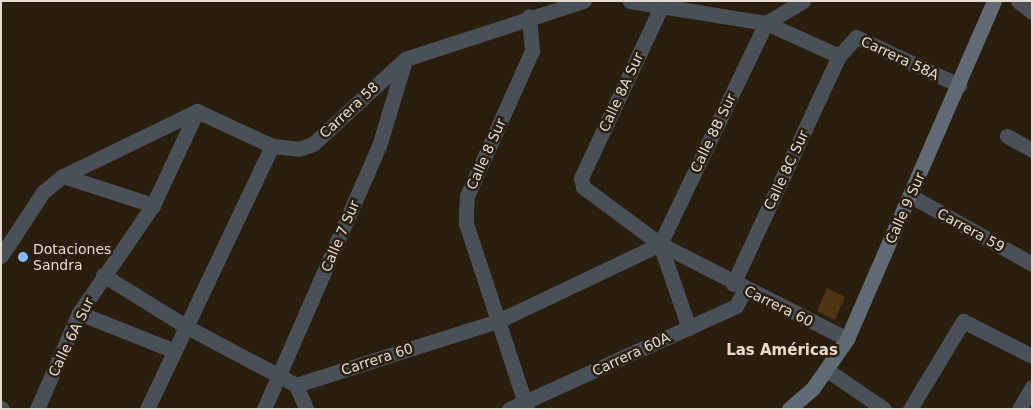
<!DOCTYPE html>
<meta charset="utf-8">
<style>
body{margin:0}
#map{position:relative;width:1033px;height:410px;overflow:hidden;background:#2a1e0f;font-family:"DejaVu Sans",sans-serif}
div>[style]{position:absolute}
.building>*{inset:0;background:#503513}
.street>*{height:15px;margin:-7.5px;padding:0 7.5px;transform-origin:7.5px;border-radius:7.5px;background:#495057}
.secondary>*{height:15px;margin:-7.5px;padding:0 7.5px;transform-origin:7.5px;border-radius:7.5px;background:#606b76}
.dots>*{width:14px;height:14px;translate:-50% -50%;box-sizing:border-box;border:2px solid #2a1e0f;border-radius:50%}
span{translate:-50% -50%;white-space:nowrap;text-align:center;line-height:1.15;-webkit-text-stroke:5px #2a1e0f;paint-order:stroke}
.street-label{font-size:14px;color:#e4dbd1}
.poi-label{font-size:14px;color:#e4dbd1}
.left{translate:0 -50%;text-align:left}
.neighbourhood-label{font-size:15px;color:#eddbc8;font-weight:700}
.frame{position:absolute;inset:0;border:2px solid #e4dbd1;pointer-events:none}
</style>
<div id="map">
<div class="building">
<div style="clip-path:polygon(827px 288px,845px 297px,835px 320px,817px 311px)"></div>
</div>
<div class="street">
<div style="left:630px;top:1px;width:138px;rotate:9.2deg"></div>
<div style="left:766px;top:23px;width:43px;rotate:-30.7deg"></div>
<div style="left:1018px;top:1px;width:18px;rotate:38deg"></div>
<div style="left:662px;top:5px;width:191px;rotate:115.1deg"></div>
<div style="left:581px;top:178px;width:9px;rotate:77deg"></div>
<div style="left:583px;top:187px;width:96px;rotate:36.5deg"></div>
<div style="left:660px;top:244px;width:210px;rotate:26.9deg"></div>
<div style="left:197px;top:111px;width:83px;rotate:25deg"></div>
<div style="left:272px;top:146px;width:27px;rotate:6deg"></div>
<div style="left:299px;top:149px;width:15px;rotate:-20deg"></div>
<div style="left:313px;top:144px;width:125px;rotate:-42.7deg"></div>
<div style="left:405px;top:59px;width:188px;rotate:-18deg"></div>
<div style="left:1007px;top:136px;width:29px;rotate:29deg"></div>
<div style="left:63px;top:176px;width:95px;rotate:17.9deg"></div>
<div style="left:911px;top:196px;width:139px;rotate:29.3deg"></div>
<div style="left:660px;top:244px;width:245px;rotate:-64.4deg"></div>
<div style="left:766px;top:23px;width:80px;rotate:24.3deg"></div>
<div style="left:660px;top:244px;width:89px;rotate:71deg"></div>
<div style="left:1px;top:256px;width:77px;rotate:-56.7deg"></div>
<div style="left:43px;top:192px;width:26px;rotate:-39deg"></div>
<div style="left:63px;top:176px;width:149px;rotate:-25.9deg"></div>
<div style="left:103px;top:275px;width:99px;rotate:31.8deg"></div>
<div style="left:187px;top:327px;width:123px;rotate:28deg"></div>
<div style="left:296px;top:385px;width:212px;rotate:-17.6deg"></div>
<div style="left:498px;top:321px;width:179px;rotate:-25.4deg"></div>
<div style="left:733px;top:284px;width:251px;rotate:-65.1deg"></div>
<div style="left:839px;top:56px;width:25px;rotate:-48deg"></div>
<div style="left:856px;top:37px;width:114px;rotate:25deg"></div>
<div style="left:79px;top:313px;width:103px;rotate:21.6deg"></div>
<div style="left:827px;top:370px;width:69px;rotate:34.4deg"></div>
<div style="left:296px;top:385px;width:26px;rotate:67deg"></div>
<div style="left:1px;top:408px;width:1px;rotate:45deg"></div>
<div style="left:37px;top:409px;width:105px;rotate:-66.4deg"></div>
<div style="left:79px;top:313px;width:131px;rotate:-55.6deg"></div>
<div style="left:153px;top:205px;width:104px;rotate:-64.9deg"></div>
<div style="left:147px;top:409px;width:291px;rotate:-64.6deg"></div>
<div style="left:264px;top:409px;width:287px;rotate:-66.4deg"></div>
<div style="left:379px;top:146px;width:90px;rotate:-73.2deg"></div>
<div style="left:509px;top:409px;width:249px;rotate:-24.4deg"></div>
<div style="left:736px;top:306px;width:19px;rotate:-62deg"></div>
<div style="left:527px;top:409px;width:195px;rotate:-108.2deg"></div>
<div style="left:466px;top:224px;width:13px;rotate:-90deg"></div>
<div style="left:466px;top:211px;width:15px;rotate:-86deg"></div>
<div style="left:467px;top:196px;width:159px;rotate:-65.9deg"></div>
<div style="left:532px;top:51px;width:35px;rotate:-95deg"></div>
<div style="left:910px;top:409px;width:103px;rotate:-58.9deg"></div>
<div style="left:963px;top:321px;width:77px;rotate:26.9deg"></div>
<div style="left:1019px;top:409px;width:26px;rotate:-59deg"></div>
</div>
<div class="secondary">
<div style="left:789px;top:409px;width:32px;rotate:-41deg"></div>
<div style="left:813px;top:388px;width:60px;rotate:-55.2deg"></div>
<div style="left:847px;top:339px;width:369px;rotate:-66.5deg"></div>
</div>
<div class="dots">
<div style="left:23px;top:257px;background:#7fbdfa"></div>
</div>
<div class="street-label">
<span style="left:900px;top:58px;rotate:25deg">Carrera 58A</span>
<span style="left:621px;top:92px;rotate:-65deg">Calle 8A Sur</span>
<span style="left:349px;top:110px;rotate:-43deg">Carrera 58</span>
<span style="left:713px;top:133px;rotate:-64deg">Calle 8B Sur</span>
<span style="left:486px;top:154px;rotate:-66deg">Calle 8 Sur</span>
<span style="left:786px;top:170px;rotate:-65deg">Calle 8C Sur</span>
<span style="left:905px;top:208px;rotate:-66deg">Calle 9 Sur</span>
<span style="left:971px;top:230px;rotate:29deg">Carrera 59</span>
<span style="left:340px;top:236px;rotate:-67deg">Calle 7 Sur</span>
<span style="left:779px;top:306px;rotate:26deg">Carrera 60</span>
<span style="left:71px;top:337px;rotate:-64deg">Calle 6A Sur</span>
<span style="left:631px;top:354px;rotate:-25deg">Carrera 60A</span>
<span style="left:377px;top:359px;rotate:-18deg">Carrera 60</span>
</div>
<div class="poi-label">
<span class="left" style="left:33px;top:257px">Dotaciones<br>Sandra</span>
</div>
<div class="neighbourhood-label">
<span style="left:782px;top:351px">Las Américas</span>
</div>
<div class="frame"></div>
</div>
